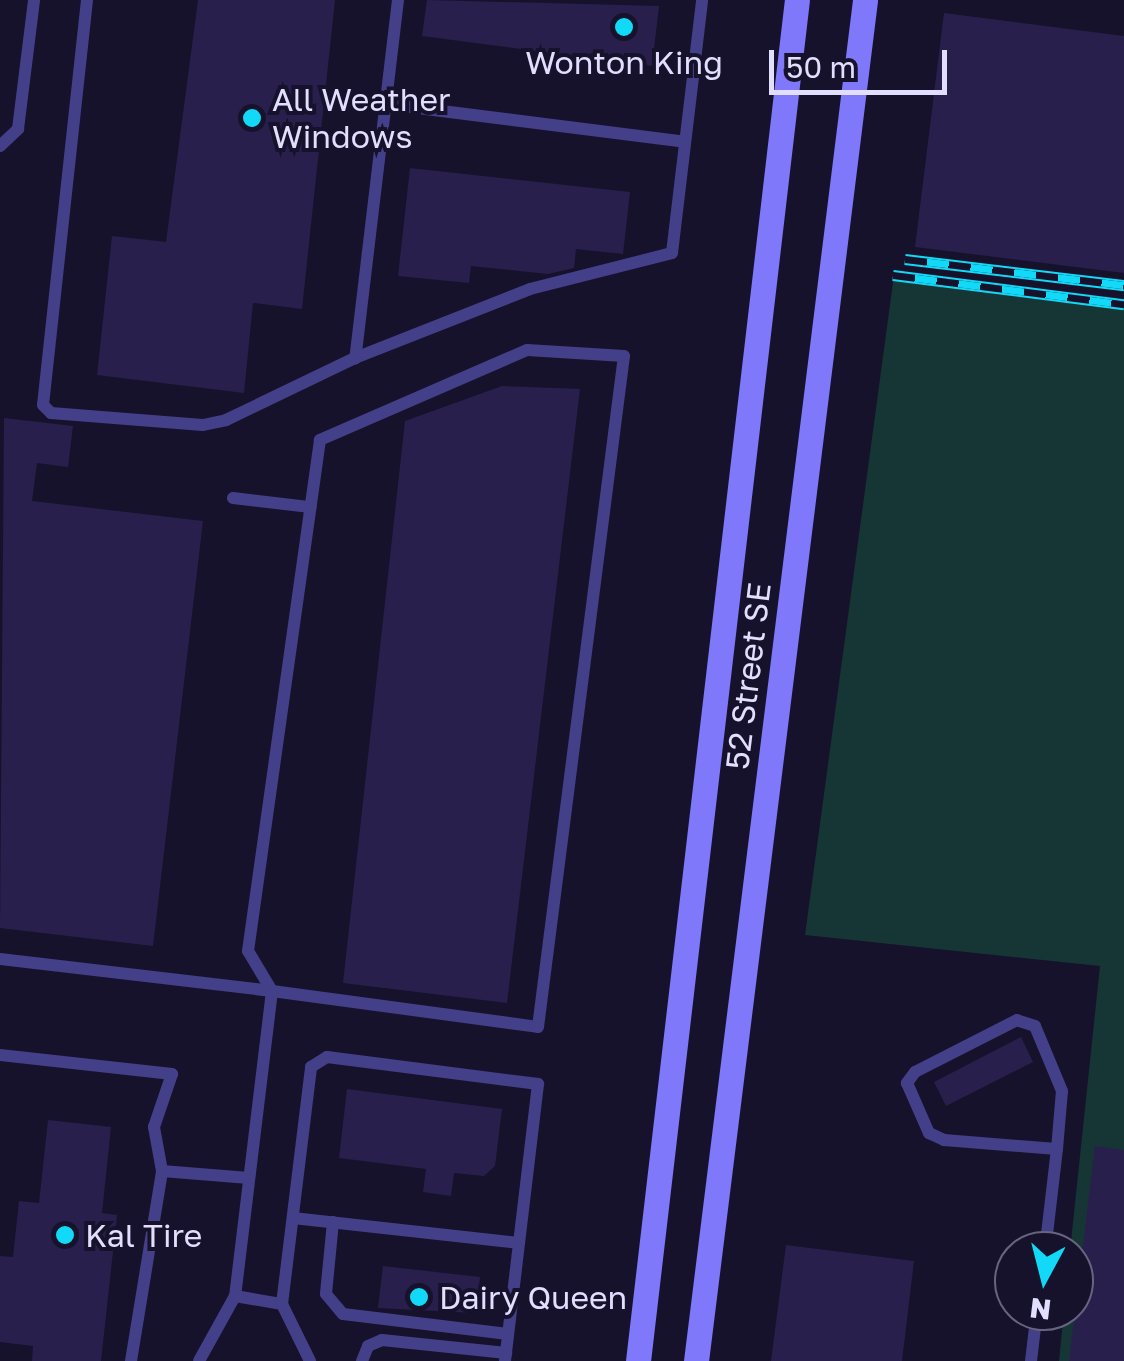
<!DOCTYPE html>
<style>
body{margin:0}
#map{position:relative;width:1124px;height:1361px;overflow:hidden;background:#17122b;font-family:"Golos Text",sans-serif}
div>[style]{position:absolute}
.green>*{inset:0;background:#163535}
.building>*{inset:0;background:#291f4c}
.lane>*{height:12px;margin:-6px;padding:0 6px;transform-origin:6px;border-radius:6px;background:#443f89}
.secondary>*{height:25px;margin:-12.5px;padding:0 12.5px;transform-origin:12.5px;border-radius:12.5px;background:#7f78fa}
.rail>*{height:11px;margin-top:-5.5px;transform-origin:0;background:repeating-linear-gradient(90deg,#17122b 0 22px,#11d9f7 0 44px);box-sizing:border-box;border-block:2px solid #11d9f7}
.dots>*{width:28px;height:28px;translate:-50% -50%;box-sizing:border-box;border:5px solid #17122b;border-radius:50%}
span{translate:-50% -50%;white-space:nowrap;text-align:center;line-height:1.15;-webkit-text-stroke:8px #17122b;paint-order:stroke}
.poi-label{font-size:32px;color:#e2defe}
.left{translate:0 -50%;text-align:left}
.street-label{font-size:32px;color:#e2defe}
.north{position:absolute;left:994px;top:1231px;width:100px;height:100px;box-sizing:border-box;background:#17122b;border:2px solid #68647f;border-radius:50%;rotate:187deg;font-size:28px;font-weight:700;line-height:40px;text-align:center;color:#e2defe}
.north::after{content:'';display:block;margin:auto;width:35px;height:45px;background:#11d9f7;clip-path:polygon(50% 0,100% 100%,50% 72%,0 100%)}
.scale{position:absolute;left:769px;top:50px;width:178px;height:45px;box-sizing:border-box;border:5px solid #e2defe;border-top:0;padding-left:12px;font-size:30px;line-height:35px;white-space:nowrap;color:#e2defe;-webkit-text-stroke:8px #17122b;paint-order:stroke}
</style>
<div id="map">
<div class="green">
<div style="clip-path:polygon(894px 275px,1124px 302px,1124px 1361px,1059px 1361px,1064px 1311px,1074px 1311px,1070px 1251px,1100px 966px,805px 935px)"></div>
</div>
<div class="building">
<div style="clip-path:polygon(198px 0,335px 0,302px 309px,253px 303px,244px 393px,97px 375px,112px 236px,166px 242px)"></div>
<div style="clip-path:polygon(427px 0,659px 6px,652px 66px,422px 36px)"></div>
<div style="clip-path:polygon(944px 13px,1124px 36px,1124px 273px,915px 247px)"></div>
<div style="clip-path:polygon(410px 168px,630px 192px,623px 254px,576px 249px,574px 268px,548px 274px,471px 266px,469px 283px,398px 276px)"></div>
<div style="clip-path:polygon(502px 386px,580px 389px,507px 1003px,343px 983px,405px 421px)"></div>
<div style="clip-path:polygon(4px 418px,73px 426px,68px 467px,37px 463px,32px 501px,203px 521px,153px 946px,0 928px)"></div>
<div style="clip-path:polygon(1021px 1037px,1033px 1062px,946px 1106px,934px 1082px)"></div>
<div style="clip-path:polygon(347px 1089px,502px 1109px,495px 1166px,484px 1176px,454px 1173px,451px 1196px,423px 1192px,426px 1169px,339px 1158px)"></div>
<div style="clip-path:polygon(48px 1120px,111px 1127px,102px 1213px,117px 1215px,101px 1361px,32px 1361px,33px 1346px,0 1342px,0 1256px,13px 1257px,19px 1201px,39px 1203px)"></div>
<div style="clip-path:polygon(1095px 1146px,1124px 1150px,1124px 1361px,1069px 1361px)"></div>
<div style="clip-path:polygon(786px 1245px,914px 1261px,902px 1361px,771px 1361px)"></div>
<div style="clip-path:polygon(383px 1266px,480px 1277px,475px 1313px,378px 1308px)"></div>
</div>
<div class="lane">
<div style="left:87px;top:0;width:407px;rotate:96.2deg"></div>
<div style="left:43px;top:405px;width:11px;rotate:45deg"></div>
<div style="left:51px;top:413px;width:152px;rotate:4.5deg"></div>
<div style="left:203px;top:425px;width:24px;rotate:-12deg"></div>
<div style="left:226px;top:420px;width:143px;rotate:-25.7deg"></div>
<div style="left:398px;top:0;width:361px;rotate:96.8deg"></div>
<div style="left:355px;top:358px;width:188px;rotate:-21.5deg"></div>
<div style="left:530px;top:289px;width:146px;rotate:-14.2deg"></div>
<div style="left:672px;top:253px;width:255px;rotate:-83.2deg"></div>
<div style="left:386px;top:104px;width:301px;rotate:7.2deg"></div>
<div style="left:0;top:146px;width:25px;rotate:-43deg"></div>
<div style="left:18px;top:129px;width:130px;rotate:-82.9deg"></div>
<div style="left:233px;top:498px;width:78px;rotate:6.7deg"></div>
<div style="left:0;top:959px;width:274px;rotate:6.7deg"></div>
<div style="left:272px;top:991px;width:268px;rotate:7.7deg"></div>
<div style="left:538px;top:1027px;width:676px;rotate:-82.7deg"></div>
<div style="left:624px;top:356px;width:97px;rotate:-176.5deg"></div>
<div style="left:527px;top:350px;width:226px;rotate:156.5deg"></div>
<div style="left:320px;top:440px;width:516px;rotate:98.02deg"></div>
<div style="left:248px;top:951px;width:47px;rotate:59deg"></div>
<div style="left:272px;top:991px;width:307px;rotate:96.9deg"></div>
<div style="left:235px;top:1296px;width:74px;rotate:119deg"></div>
<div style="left:0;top:1055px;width:173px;rotate:6.3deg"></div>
<div style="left:172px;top:1074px;width:56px;rotate:108.8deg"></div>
<div style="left:154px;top:1127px;width:45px;rotate:79.7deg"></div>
<div style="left:293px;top:1218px;width:227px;rotate:6.3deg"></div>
<div style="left:333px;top:1222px;width:72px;rotate:95.6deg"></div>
<div style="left:326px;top:1294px;width:26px;rotate:50deg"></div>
<div style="left:343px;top:1314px;width:166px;rotate:6.9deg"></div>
<div style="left:1045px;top:1251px;width:103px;rotate:-83.3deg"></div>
<div style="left:1057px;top:1149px;width:58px;rotate:-85.1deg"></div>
<div style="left:1062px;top:1091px;width:70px;rotate:-112.6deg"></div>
<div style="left:1035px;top:1026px;width:19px;rotate:-162deg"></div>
<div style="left:1017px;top:1020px;width:114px;rotate:153deg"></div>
<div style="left:915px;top:1072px;width:14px;rotate:126deg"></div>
<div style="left:907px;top:1083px;width:55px;rotate:66.3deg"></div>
<div style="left:929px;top:1133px;width:17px;rotate:25deg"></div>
<div style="left:944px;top:1140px;width:113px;rotate:4.6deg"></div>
<div style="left:235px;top:1296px;width:48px;rotate:9.7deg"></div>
<div style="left:131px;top:1361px;width:193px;rotate:-80.7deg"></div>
<div style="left:162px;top:1171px;width:87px;rotate:4.6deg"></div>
<div style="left:310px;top:1361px;width:64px;rotate:-116.2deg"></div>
<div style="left:282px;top:1304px;width:239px;rotate:-83deg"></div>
<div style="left:311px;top:1067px;width:19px;rotate:-32deg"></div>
<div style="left:327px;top:1057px;width:213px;rotate:7.3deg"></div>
<div style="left:538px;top:1084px;width:279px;rotate:96.8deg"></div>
<div style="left:362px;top:1361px;width:16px;rotate:-68deg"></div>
<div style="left:368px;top:1346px;width:15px;rotate:-23deg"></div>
<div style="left:382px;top:1340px;width:125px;rotate:6deg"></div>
<div style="left:1031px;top:1361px;width:50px;rotate:-83.2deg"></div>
</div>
<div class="secondary">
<div style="left:638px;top:1361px;width:1370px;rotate:-83.34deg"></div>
<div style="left:696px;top:1361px;width:1371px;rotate:-82.92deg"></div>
</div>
<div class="rail">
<div style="left:905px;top:259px;width:221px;rotate:6.8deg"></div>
<div style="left:893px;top:275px;width:233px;rotate:7.2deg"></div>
</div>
<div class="dots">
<div style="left:624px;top:27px;background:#11d9f7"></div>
<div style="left:252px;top:118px;background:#11d9f7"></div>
<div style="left:65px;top:1235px;background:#11d9f7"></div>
<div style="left:419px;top:1297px;background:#11d9f7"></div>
</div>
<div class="poi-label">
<span style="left:624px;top:62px">Wonton King</span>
<span class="left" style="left:272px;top:118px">All Weather<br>Windows</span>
<span class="left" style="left:85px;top:1235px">Kal Tire</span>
<span class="left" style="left:439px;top:1297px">Dairy Queen</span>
</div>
<div class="street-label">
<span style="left:748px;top:676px;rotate:-83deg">52 Street SE</span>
</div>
<div class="north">N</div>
<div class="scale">50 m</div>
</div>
